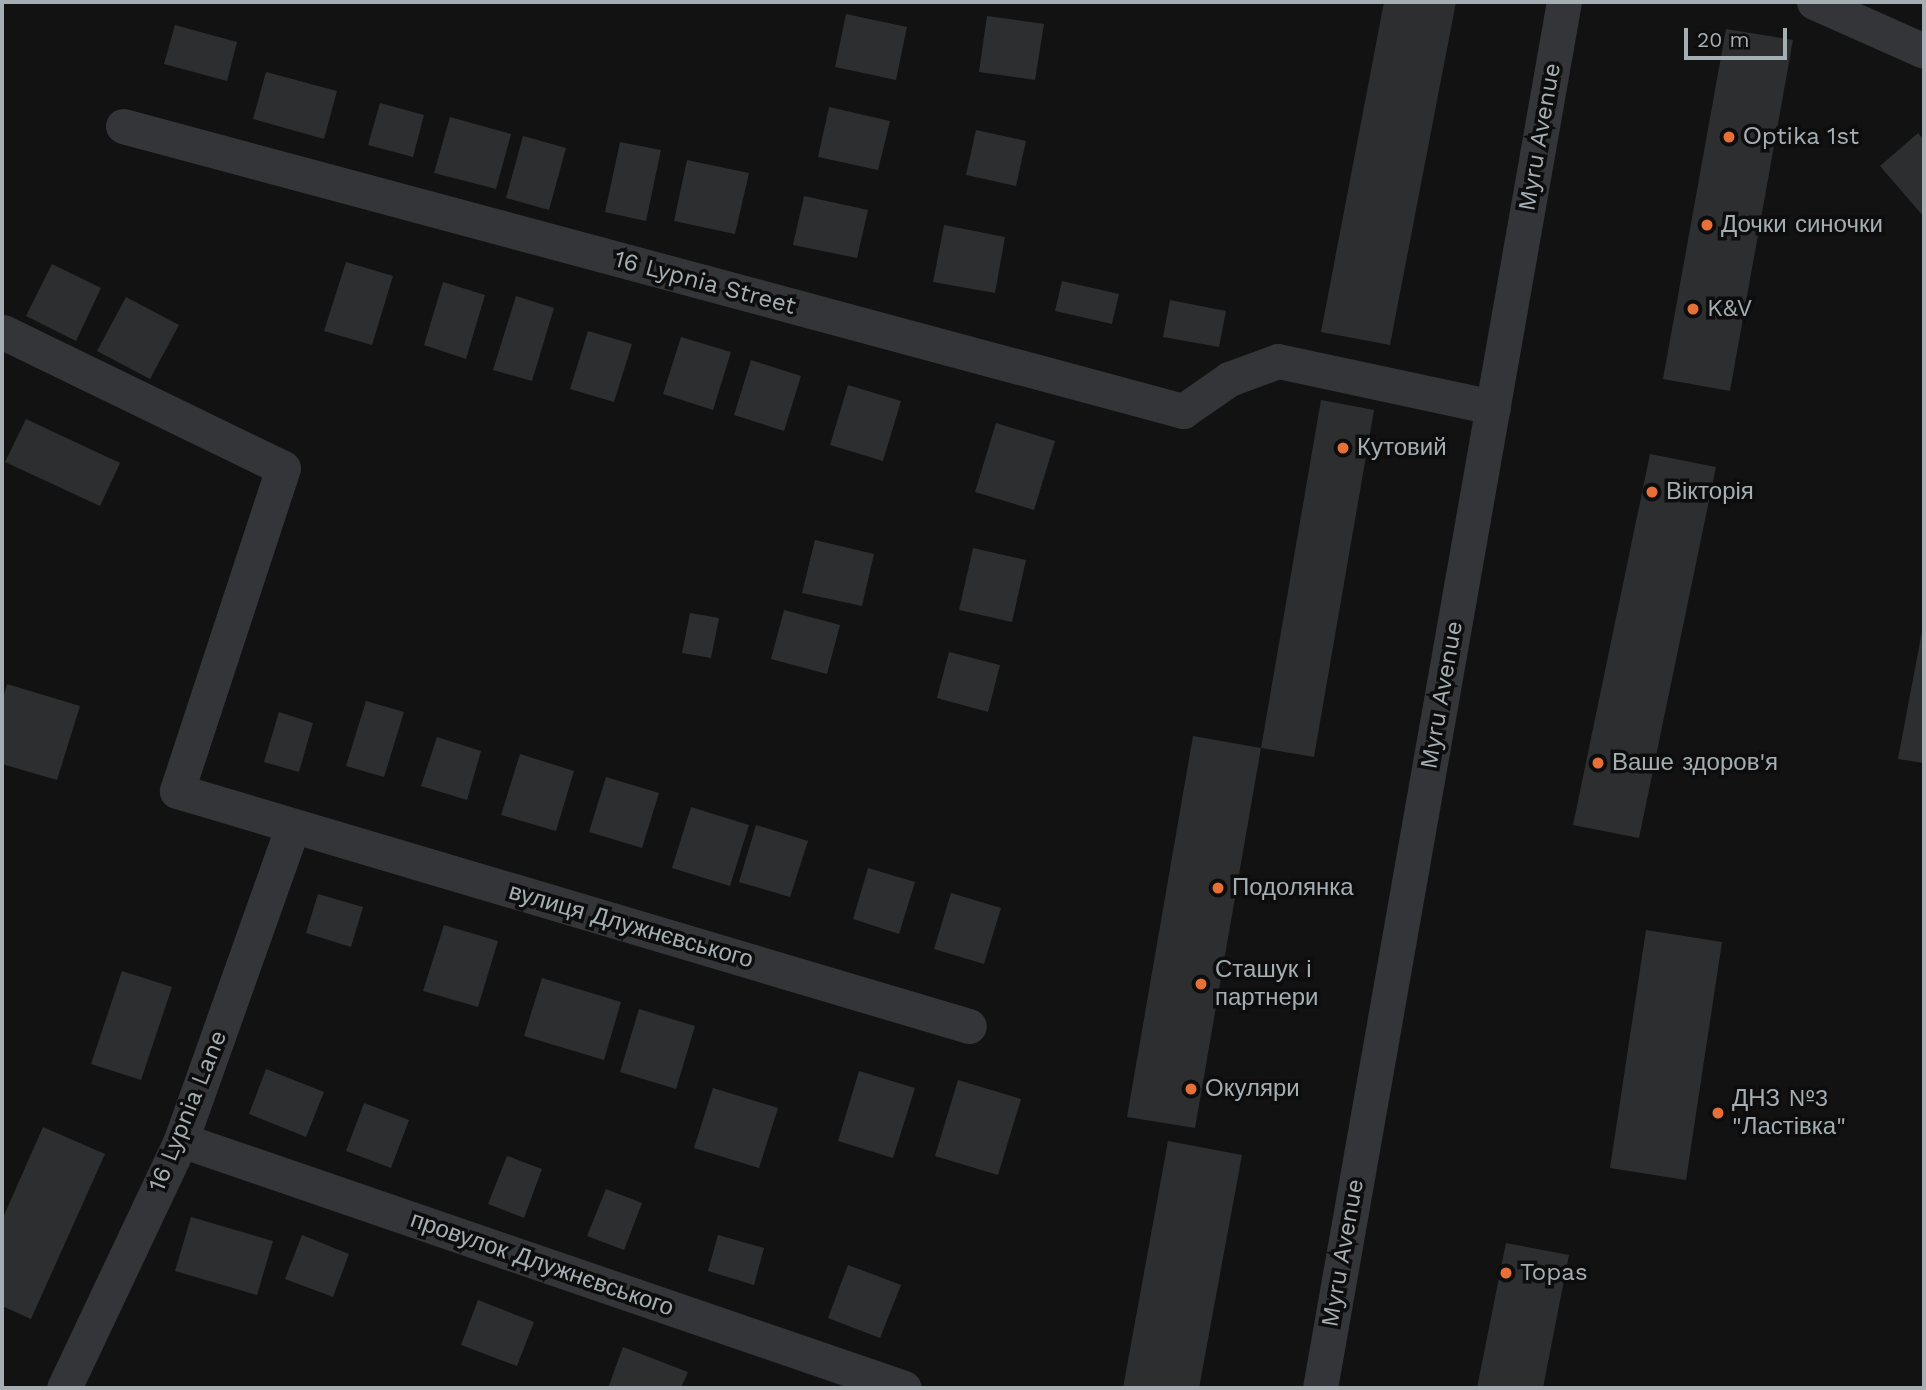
<!DOCTYPE html>
<meta charset="utf-8">
<style>
body{margin:0}
#map{position:relative;width:1926px;height:1390px;overflow:hidden;background:#121213;font-family:"Work Sans",sans-serif}
div>[style]{position:absolute}
.building>*{inset:0;background:#2d2e2f}
.minor>*{height:35px;margin:-17.5px;padding:0 17.5px;transform-origin:17.5px;border-radius:17.5px;background:#333538}
.dots>*{width:19px;height:19px;translate:-50% -50%;box-sizing:border-box;border:4px solid #0d0d0e;border-radius:50%}
span{translate:-50% -50%;white-space:nowrap;text-align:center;line-height:1.15;-webkit-text-stroke:7px #0d0d0e;paint-order:stroke}
.street-label{font-size:24px;color:#a4aeb3}
.poi-label{font-size:24px;color:#a4aeb3}
.left{translate:0 -50%;text-align:left}
.frame{position:absolute;inset:0;border:4px solid #a4aeb3;pointer-events:none}
.scale{position:absolute;left:1684px;top:28px;width:103px;height:32px;box-sizing:border-box;border:4px solid #a4aeb3;border-top:0;padding-left:9px;font-size:21px;line-height:24px;white-space:nowrap;color:#a4aeb3;-webkit-text-stroke:5px #0d0d0e;paint-order:stroke}
</style>
<div id="map">
<div class="building">
<div style="clip-path:polygon(1384px 2px,1456px 2px,1390px 345px,1321px 332px)"></div>
<div style="clip-path:polygon(846px 14px,907px 27px,896px 80px,835px 67px)"></div>
<div style="clip-path:polygon(987px 16px,1044px 24px,1035px 80px,979px 72px)"></div>
<div style="clip-path:polygon(175px 25px,237px 42px,227px 81px,164px 64px)"></div>
<div style="clip-path:polygon(1726px 29px,1793px 40px,1730px 391px,1663px 379px)"></div>
<div style="clip-path:polygon(266px 72px,337px 91px,324px 139px,253px 119px)"></div>
<div style="clip-path:polygon(380px 103px,424px 115px,413px 157px,368px 145px)"></div>
<div style="clip-path:polygon(829px 107px,890px 121px,878px 170px,818px 157px)"></div>
<div style="clip-path:polygon(450px 117px,511px 134px,496px 189px,434px 173px)"></div>
<div style="clip-path:polygon(976px 130px,1026px 141px,1016px 186px,966px 175px)"></div>
<div style="clip-path:polygon(1918px 133px,1924px 140px,1924px 217px,1880px 166px)"></div>
<div style="clip-path:polygon(523px 136px,566px 148px,549px 210px,506px 198px)"></div>
<div style="clip-path:polygon(620px 142px,661px 150px,646px 221px,605px 212px)"></div>
<div style="clip-path:polygon(687px 160px,749px 173px,735px 234px,674px 221px)"></div>
<div style="clip-path:polygon(804px 196px,868px 210px,857px 258px,793px 245px)"></div>
<div style="clip-path:polygon(944px 225px,1005px 237px,995px 293px,933px 282px)"></div>
<div style="clip-path:polygon(346px 262px,393px 276px,372px 345px,324px 331px)"></div>
<div style="clip-path:polygon(52px 264px,101px 288px,76px 341px,26px 316px)"></div>
<div style="clip-path:polygon(1062px 281px,1119px 294px,1112px 324px,1055px 311px)"></div>
<div style="clip-path:polygon(443px 282px,485px 295px,466px 359px,424px 345px)"></div>
<div style="clip-path:polygon(516px 296px,554px 308px,532px 381px,493px 370px)"></div>
<div style="clip-path:polygon(126px 297px,179px 325px,150px 379px,97px 351px)"></div>
<div style="clip-path:polygon(1170px 300px,1226px 311px,1219px 347px,1163px 337px)"></div>
<div style="clip-path:polygon(588px 331px,632px 344px,614px 402px,570px 389px)"></div>
<div style="clip-path:polygon(681px 337px,731px 352px,713px 410px,663px 394px)"></div>
<div style="clip-path:polygon(751px 360px,801px 376px,784px 431px,734px 415px)"></div>
<div style="clip-path:polygon(848px 385px,901px 401px,883px 461px,830px 445px)"></div>
<div style="clip-path:polygon(1321px 400px,1374px 410px,1314px 757px,1261px 748px)"></div>
<div style="clip-path:polygon(26px 419px,120px 463px,100px 506px,5px 462px)"></div>
<div style="clip-path:polygon(996px 423px,1055px 441px,1034px 510px,975px 492px)"></div>
<div style="clip-path:polygon(1650px 454px,1716px 467px,1639px 838px,1573px 825px)"></div>
<div style="clip-path:polygon(815px 540px,874px 554px,862px 606px,802px 593px)"></div>
<div style="clip-path:polygon(973px 548px,1026px 560px,1012px 622px,959px 610px)"></div>
<div style="clip-path:polygon(784px 610px,840px 625px,827px 674px,771px 659px)"></div>
<div style="clip-path:polygon(690px 613px,719px 618px,711px 658px,682px 653px)"></div>
<div style="clip-path:polygon(1923px 626px,1924px 626px,1924px 763px,1898px 759px)"></div>
<div style="clip-path:polygon(949px 652px,1000px 665px,988px 712px,937px 698px)"></div>
<div style="clip-path:polygon(7px 684px,80px 706px,57px 780px,2px 764px,2px 702px)"></div>
<div style="clip-path:polygon(366px 701px,404px 712px,384px 777px,346px 766px)"></div>
<div style="clip-path:polygon(279px 712px,313px 723px,299px 772px,264px 762px)"></div>
<div style="clip-path:polygon(1193px 736px,1261px 748px,1195px 1128px,1127px 1117px)"></div>
<div style="clip-path:polygon(437px 737px,481px 751px,467px 800px,421px 786px)"></div>
<div style="clip-path:polygon(520px 754px,574px 771px,556px 831px,501px 815px)"></div>
<div style="clip-path:polygon(606px 777px,659px 793px,642px 848px,589px 832px)"></div>
<div style="clip-path:polygon(691px 807px,749px 825px,730px 886px,672px 868px)"></div>
<div style="clip-path:polygon(756px 825px,808px 841px,790px 897px,739px 882px)"></div>
<div style="clip-path:polygon(868px 868px,915px 882px,899px 934px,853px 919px)"></div>
<div style="clip-path:polygon(951px 893px,1001px 908px,984px 964px,934px 949px)"></div>
<div style="clip-path:polygon(318px 894px,363px 907px,351px 947px,306px 933px)"></div>
<div style="clip-path:polygon(444px 925px,498px 941px,478px 1007px,423px 991px)"></div>
<div style="clip-path:polygon(1646px 930px,1722px 942px,1686px 1180px,1610px 1168px)"></div>
<div style="clip-path:polygon(122px 971px,172px 987px,141px 1080px,91px 1064px)"></div>
<div style="clip-path:polygon(542px 978px,621px 1002px,604px 1060px,524px 1036px)"></div>
<div style="clip-path:polygon(639px 1009px,695px 1026px,676px 1089px,620px 1072px)"></div>
<div style="clip-path:polygon(266px 1069px,324px 1092px,306px 1137px,249px 1114px)"></div>
<div style="clip-path:polygon(859px 1071px,915px 1088px,893px 1158px,838px 1141px)"></div>
<div style="clip-path:polygon(958px 1080px,1021px 1099px,998px 1175px,935px 1156px)"></div>
<div style="clip-path:polygon(713px 1088px,778px 1108px,759px 1168px,694px 1148px)"></div>
<div style="clip-path:polygon(364px 1103px,409px 1120px,391px 1168px,346px 1151px)"></div>
<div style="clip-path:polygon(43px 1127px,105px 1154px,31px 1319px,2px 1306px,2px 1220px)"></div>
<div style="clip-path:polygon(1168px 1141px,1242px 1155px,1199px 1388px,1123px 1388px)"></div>
<div style="clip-path:polygon(507px 1156px,542px 1169px,524px 1218px,488px 1204px)"></div>
<div style="clip-path:polygon(606px 1189px,642px 1203px,624px 1250px,587px 1236px)"></div>
<div style="clip-path:polygon(191px 1217px,273px 1241px,257px 1295px,175px 1271px)"></div>
<div style="clip-path:polygon(302px 1235px,349px 1254px,333px 1297px,285px 1279px)"></div>
<div style="clip-path:polygon(718px 1235px,764px 1248px,754px 1285px,708px 1271px)"></div>
<div style="clip-path:polygon(1506px 1243px,1569px 1255px,1543px 1388px,1477px 1388px)"></div>
<div style="clip-path:polygon(848px 1265px,901px 1285px,880px 1338px,828px 1318px)"></div>
<div style="clip-path:polygon(478px 1300px,534px 1322px,517px 1366px,461px 1345px)"></div>
<div style="clip-path:polygon(623px 1347px,688px 1372px,681px 1388px,608px 1388px)"></div>
</div>
<div class="minor">
<div style="left:1814px;top:2px;width:120px;rotate:24deg"></div>
<div style="left:123px;top:126px;width:1098px;rotate:15.05deg"></div>
<div style="left:1183px;top:411px;width:56px;rotate:-34.8deg"></div>
<div style="left:1229px;top:379px;width:52px;rotate:-20.2deg"></div>
<div style="left:1278px;top:361px;width:220px;rotate:12.1deg"></div>
<div style="left:3px;top:332px;width:311px;rotate:25.9deg"></div>
<div style="left:283px;top:468px;width:340px;rotate:108.2deg"></div>
<div style="left:177px;top:791px;width:826px;rotate:16.53deg"></div>
<div style="left:181px;top:1140px;width:764px;rotate:18.93deg"></div>
<div style="left:64px;top:1388px;width:274px;rotate:-64.7deg"></div>
<div style="left:181px;top:1140px;width:333px;rotate:-70.4deg"></div>
<div style="left:1320px;top:1388px;width:1407px;rotate:-80.02deg"></div>
</div>
<div class="dots">
<div style="left:1729px;top:137px;background:#e67037"></div>
<div style="left:1707px;top:225px;background:#e67037"></div>
<div style="left:1693px;top:309px;background:#e67037"></div>
<div style="left:1343px;top:448px;background:#e67037"></div>
<div style="left:1652px;top:492px;background:#e67037"></div>
<div style="left:1598px;top:763px;background:#e67037"></div>
<div style="left:1218px;top:888px;background:#e67037"></div>
<div style="left:1201px;top:984px;background:#e67037"></div>
<div style="left:1191px;top:1089px;background:#e67037"></div>
<div style="left:1718px;top:1113px;background:#e67037"></div>
<div style="left:1506px;top:1273px;background:#e67037"></div>
</div>
<div class="street-label">
<span style="left:1540px;top:137px;rotate:-80deg">Myru Avenue</span>
<span style="left:705px;top:283px;rotate:15deg">16 Lypnia Street</span>
<span style="left:1442px;top:695px;rotate:-80deg">Myru Avenue</span>
<span style="left:631px;top:926px;rotate:16deg">вулиця Длужнєвського</span>
<span style="left:188px;top:1111px;rotate:-68deg">16 Lypnia Lane</span>
<span style="left:1343px;top:1253px;rotate:-80deg">Myru Avenue</span>
<span style="left:542px;top:1264px;rotate:19deg">провулок Длужнєвського</span>
</div>
<div class="poi-label">
<span class="left" style="left:1743px;top:137px">Оptika 1st</span>
<span class="left" style="left:1721px;top:225px">Дочки синочки</span>
<span class="left" style="left:1707px;top:309px">K&amp;V</span>
<span class="left" style="left:1357px;top:448px">Кутовий</span>
<span class="left" style="left:1666px;top:492px">Вікторія</span>
<span class="left" style="left:1612px;top:763px">Ваше здоров'я</span>
<span class="left" style="left:1232px;top:888px">Подолянка</span>
<span class="left" style="left:1215px;top:984px">Сташук і<br>партнери</span>
<span class="left" style="left:1205px;top:1089px">Окуляри</span>
<span class="left" style="left:1732px;top:1113px">ДНЗ №3<br>"Ластівка"</span>
<span class="left" style="left:1520px;top:1273px">Topas</span>
</div>
<div class="frame"></div>
<div class="scale">20 m</div>
</div>
